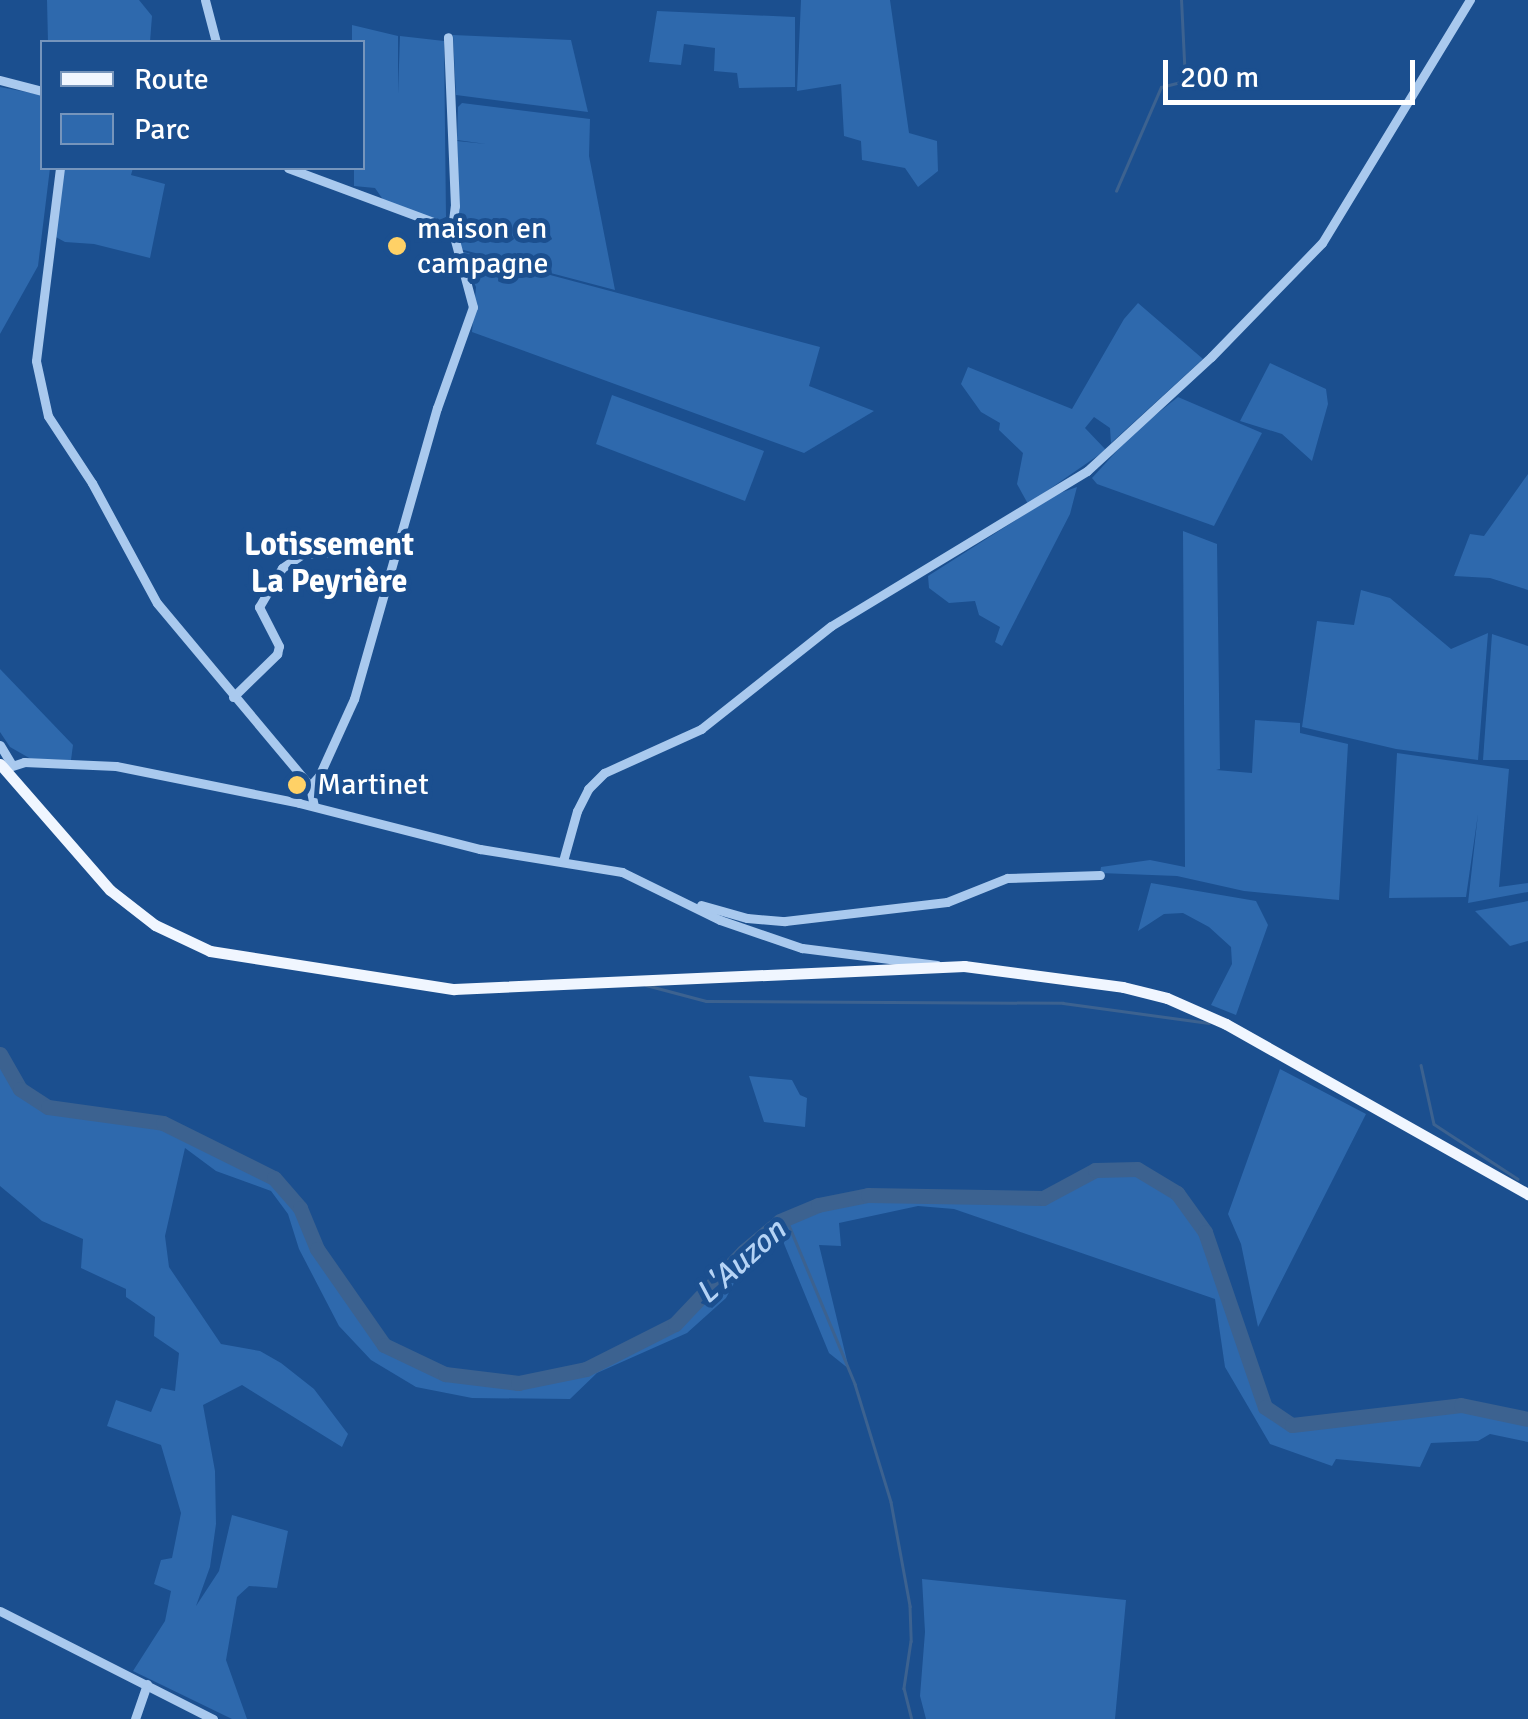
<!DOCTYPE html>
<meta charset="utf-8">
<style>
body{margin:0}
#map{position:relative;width:1528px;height:1719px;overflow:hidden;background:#1b4f8f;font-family:Signika,sans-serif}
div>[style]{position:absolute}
.green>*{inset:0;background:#2e69ad}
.stream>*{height:2.5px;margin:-1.25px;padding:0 1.25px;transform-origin:1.25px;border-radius:1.25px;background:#3c6290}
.river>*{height:15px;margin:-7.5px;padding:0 7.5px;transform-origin:7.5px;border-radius:7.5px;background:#3c6290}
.minor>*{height:9px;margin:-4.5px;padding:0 4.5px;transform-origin:4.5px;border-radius:4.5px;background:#a9c9ee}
.major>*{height:11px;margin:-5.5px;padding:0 5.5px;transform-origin:5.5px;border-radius:5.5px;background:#f0f6ff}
.dots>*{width:28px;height:28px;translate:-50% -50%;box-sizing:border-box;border:5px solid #1b4f8f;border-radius:50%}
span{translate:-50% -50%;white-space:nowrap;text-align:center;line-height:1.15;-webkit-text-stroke:10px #1b4f8f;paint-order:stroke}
.poi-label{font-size:30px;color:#fff}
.left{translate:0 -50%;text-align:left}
.neighbourhood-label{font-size:32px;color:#fff;font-weight:700}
.water-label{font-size:32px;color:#b5d3f5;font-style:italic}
.legend{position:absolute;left:40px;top:40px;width:325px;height:130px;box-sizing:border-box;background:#1b4f8f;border:2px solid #7695bc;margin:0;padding:12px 18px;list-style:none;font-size:30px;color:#fff}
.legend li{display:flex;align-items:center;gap:20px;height:50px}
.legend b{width:50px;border:2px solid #7695bc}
.scale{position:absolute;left:1163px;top:60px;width:252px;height:45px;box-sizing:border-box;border:5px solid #fff;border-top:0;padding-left:12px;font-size:30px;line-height:35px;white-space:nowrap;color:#fff;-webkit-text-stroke:8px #1b4f8f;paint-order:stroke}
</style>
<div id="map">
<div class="green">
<div style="clip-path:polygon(47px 0,139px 0,152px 16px,150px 42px,48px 42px)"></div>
<div style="clip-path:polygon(801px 0,890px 0,909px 133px,937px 141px,938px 171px,918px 187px,905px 168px,862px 160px,861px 141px,844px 136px,841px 84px,797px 91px)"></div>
<div style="clip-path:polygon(657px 11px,795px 17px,795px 87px,739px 88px,737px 73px,714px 71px,715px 48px,684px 44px,681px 65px,649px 62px)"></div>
<div style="clip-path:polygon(352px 25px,398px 36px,398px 94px,400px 36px,444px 41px,446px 217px,439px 220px,384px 201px,375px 188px,354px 186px,354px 168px,362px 168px,362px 42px,352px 42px)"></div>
<div style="clip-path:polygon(453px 35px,571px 40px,588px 112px,456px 95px)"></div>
<div style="clip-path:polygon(0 87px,42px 95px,42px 168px,50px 168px,38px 266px,0 334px)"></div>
<div style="clip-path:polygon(462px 103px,590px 119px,589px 156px,615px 290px,460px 249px,457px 141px,486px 144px,457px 140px,458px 107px)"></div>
<div style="clip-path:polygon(63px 168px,133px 168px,131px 175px,165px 184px,150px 258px,94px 244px,65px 242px,54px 236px)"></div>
<div style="clip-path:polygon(460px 251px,820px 347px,809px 386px,874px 411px,804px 453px,472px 332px,476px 287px)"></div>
<div style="clip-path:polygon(1138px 303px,1203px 359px,1111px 443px,1110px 428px,1094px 417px,1085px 428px,1106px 450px,1028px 504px,1017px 484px,1023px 453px,999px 430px,1000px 423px,981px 412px,961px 384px,968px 367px,1072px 409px,1124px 319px)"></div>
<div style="clip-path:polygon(1270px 363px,1326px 389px,1328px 404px,1312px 461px,1282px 434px,1240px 421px)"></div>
<div style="clip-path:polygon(612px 395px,764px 451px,745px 501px,596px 444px)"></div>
<div style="clip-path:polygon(1178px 397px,1262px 433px,1214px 526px,1097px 484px,1092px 478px,1134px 432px)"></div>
<div style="clip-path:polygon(1528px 474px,1528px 590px,1490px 578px,1454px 576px,1470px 534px,1484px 536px)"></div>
<div style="clip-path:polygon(1077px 487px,1070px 514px,1002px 646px,995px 642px,1000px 627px,979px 615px,975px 601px,949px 603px,929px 588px,928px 576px,1057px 494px)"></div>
<div style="clip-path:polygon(1183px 531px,1217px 544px,1220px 769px,1216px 770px,1252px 773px,1255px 720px,1300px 723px,1300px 733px,1348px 744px,1339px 900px,1244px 891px,1177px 876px,1100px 873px,1101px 867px,1150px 860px,1185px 867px)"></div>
<div style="clip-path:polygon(1361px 590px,1390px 598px,1451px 649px,1488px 633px,1478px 760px,1396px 749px,1302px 727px,1317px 621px,1354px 625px)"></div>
<div style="clip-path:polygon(1492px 634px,1528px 646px,1528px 760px,1483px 760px)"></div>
<div style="clip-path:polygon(0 669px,73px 745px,71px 760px,31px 759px,10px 747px,0 732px)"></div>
<div style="clip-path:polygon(1397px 753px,1509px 769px,1499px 887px,1528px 883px,1528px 892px,1468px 903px,1478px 814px,1466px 897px,1389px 898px)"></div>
<div style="clip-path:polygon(1151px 883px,1256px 901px,1268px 925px,1236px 1015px,1211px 1005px,1232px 964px,1231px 947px,1209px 927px,1183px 913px,1164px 914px,1138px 931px)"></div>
<div style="clip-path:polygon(1528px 901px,1528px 941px,1510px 946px,1475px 911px)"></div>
<div style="clip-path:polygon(0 1066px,18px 1094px,47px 1110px,164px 1127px,272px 1183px,296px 1210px,314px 1253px,383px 1348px,444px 1378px,518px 1386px,588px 1371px,677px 1326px,745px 1254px,782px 1223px,820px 1208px,868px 1198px,1002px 1204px,1042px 1201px,1095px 1175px,1136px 1174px,1174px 1196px,1203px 1233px,1264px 1408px,1291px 1427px,1462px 1408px,1514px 1414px,1528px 1421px,1528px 1442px,1490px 1434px,1478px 1441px,1431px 1443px,1420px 1467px,1336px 1459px,1332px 1466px,1270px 1444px,1225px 1367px,1215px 1299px,954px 1209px,918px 1206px,839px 1223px,841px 1246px,819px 1245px,849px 1369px,829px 1353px,780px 1234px,741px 1270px,726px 1298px,687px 1333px,597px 1373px,570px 1399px,472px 1398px,416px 1387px,371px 1360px,339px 1326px,299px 1249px,288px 1214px,271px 1191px,216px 1171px,185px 1148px,165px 1236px,169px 1267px,221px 1344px,260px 1351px,281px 1363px,314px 1389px,348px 1434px,342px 1447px,242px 1385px,203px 1405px,215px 1471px,216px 1524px,210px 1567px,196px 1606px,219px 1571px,232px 1515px,288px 1531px,277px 1588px,249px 1586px,237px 1597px,226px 1660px,247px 1719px,232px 1719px,133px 1671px,165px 1621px,171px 1591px,154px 1584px,161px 1560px,172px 1558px,181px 1513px,161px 1445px,107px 1426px,116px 1400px,151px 1412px,161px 1388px,175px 1391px,179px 1353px,154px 1336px,155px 1317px,126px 1297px,126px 1289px,81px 1268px,83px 1239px,42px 1221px,0 1186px)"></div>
<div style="clip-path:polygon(1280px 1069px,1366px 1114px,1258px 1327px,1241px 1244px,1228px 1214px)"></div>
<div style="clip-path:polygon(749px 1076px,792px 1080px,800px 1095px,807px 1098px,805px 1127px,764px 1122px)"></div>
<div style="clip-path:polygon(922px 1579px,1126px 1600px,1115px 1719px,926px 1719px,920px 1696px,925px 1632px)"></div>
</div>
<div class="stream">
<div style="left:1116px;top:191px;width:113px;rotate:-66.6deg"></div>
<div style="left:1161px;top:87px;width:25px;rotate:-14deg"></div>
<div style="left:1185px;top:81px;width:81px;rotate:-92.8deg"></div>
<div style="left:646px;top:985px;width:62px;rotate:14.9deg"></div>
<div style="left:706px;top:1001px;width:357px;rotate:0.3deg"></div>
<div style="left:1063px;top:1003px;width:147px;rotate:7.8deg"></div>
<div style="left:1421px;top:1065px;width:60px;rotate:77.6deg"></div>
<div style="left:1434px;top:1124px;width:100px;rotate:33.2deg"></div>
<div style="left:786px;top:1218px;width:180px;rotate:67.4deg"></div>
<div style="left:855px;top:1384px;width:123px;rotate:73deg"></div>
<div style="left:891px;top:1502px;width:106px;rotate:79.6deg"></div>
<div style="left:910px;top:1606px;width:35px;rotate:88deg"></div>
<div style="left:911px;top:1641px;width:48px;rotate:98.5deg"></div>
<div style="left:904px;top:1688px;width:32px;rotate:76deg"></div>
</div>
<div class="river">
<div style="left:0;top:1054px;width:40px;rotate:60.3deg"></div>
<div style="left:20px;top:1089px;width:33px;rotate:33deg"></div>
<div style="left:48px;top:1107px;width:116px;rotate:7.9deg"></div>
<div style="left:163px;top:1123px;width:124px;rotate:26.4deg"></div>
<div style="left:274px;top:1178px;width:40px;rotate:49deg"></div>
<div style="left:300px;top:1208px;width:44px;rotate:67.5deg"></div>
<div style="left:317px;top:1249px;width:117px;rotate:55.1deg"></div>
<div style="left:384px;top:1345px;width:68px;rotate:25.4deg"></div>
<div style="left:445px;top:1374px;width:74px;rotate:7deg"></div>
<div style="left:518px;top:1383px;width:69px;rotate:-11.6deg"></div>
<div style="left:586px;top:1369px;width:100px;rotate:-26.8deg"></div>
<div style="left:675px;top:1324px;width:99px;rotate:-46.6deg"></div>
<div style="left:743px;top:1252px;width:48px;rotate:-40deg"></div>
<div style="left:780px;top:1221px;width:41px;rotate:-22.8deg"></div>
<div style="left:818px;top:1205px;width:51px;rotate:-11.3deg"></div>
<div style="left:868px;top:1195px;width:175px;rotate:1deg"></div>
<div style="left:1043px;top:1198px;width:59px;rotate:-28.3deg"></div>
<div style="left:1095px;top:1170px;width:42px;rotate:-1.4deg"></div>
<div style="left:1137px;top:1169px;width:47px;rotate:31deg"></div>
<div style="left:1177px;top:1193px;width:48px;rotate:54.3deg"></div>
<div style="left:1205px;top:1232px;width:185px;rotate:71.1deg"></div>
<div style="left:1265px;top:1407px;width:32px;rotate:34deg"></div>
<div style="left:1292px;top:1425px;width:170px;rotate:-6.7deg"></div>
<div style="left:1461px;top:1405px;width:68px;rotate:11.8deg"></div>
</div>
<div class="minor">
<div style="left:205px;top:0;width:43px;rotate:75.3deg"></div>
<div style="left:0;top:80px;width:43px;rotate:14.7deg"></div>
<div style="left:60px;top:168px;width:194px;rotate:97.1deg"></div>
<div style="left:36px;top:361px;width:56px;rotate:77.7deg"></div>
<div style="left:48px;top:416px;width:80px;rotate:56.7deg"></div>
<div style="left:92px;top:483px;width:136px;rotate:61.6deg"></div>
<div style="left:157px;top:603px;width:239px;rotate:50.1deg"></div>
<div style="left:310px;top:786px;width:20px;rotate:79deg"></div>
<div style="left:288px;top:168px;width:175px;rotate:20.4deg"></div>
<div style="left:233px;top:697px;width:62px;rotate:-44.3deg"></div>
<div style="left:277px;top:654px;width:8px;rotate:-76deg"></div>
<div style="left:279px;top:646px;width:44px;rotate:-117.1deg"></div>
<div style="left:259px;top:607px;width:45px;rotate:-59.5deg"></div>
<div style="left:282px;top:568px;width:25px;rotate:-34deg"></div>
<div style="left:303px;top:554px;width:94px;rotate:-3deg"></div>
<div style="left:0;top:745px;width:23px;rotate:59deg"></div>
<div style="left:6px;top:768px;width:19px;rotate:-18deg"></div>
<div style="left:24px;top:762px;width:92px;rotate:2.5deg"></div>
<div style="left:116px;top:766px;width:187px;rotate:11.4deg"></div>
<div style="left:299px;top:803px;width:187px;rotate:14.3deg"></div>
<div style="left:480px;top:849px;width:144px;rotate:9.2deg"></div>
<div style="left:622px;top:872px;width:109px;rotate:26.1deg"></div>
<div style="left:720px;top:920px;width:87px;rotate:18.9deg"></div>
<div style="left:802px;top:948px;width:136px;rotate:7.2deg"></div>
<div style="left:310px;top:786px;width:13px;rotate:-48deg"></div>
<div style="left:319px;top:776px;width:85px;rotate:-65.6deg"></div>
<div style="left:354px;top:699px;width:303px;rotate:-74.1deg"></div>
<div style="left:437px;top:408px;width:107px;rotate:-70.4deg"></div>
<div style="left:473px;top:307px;width:81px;rotate:-105.1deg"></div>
<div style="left:452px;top:229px;width:23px;rotate:-83deg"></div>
<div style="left:455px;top:206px;width:169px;rotate:-92.4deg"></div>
<div style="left:563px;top:861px;width:52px;rotate:-74.4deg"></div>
<div style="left:577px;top:811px;width:25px;rotate:-63deg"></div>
<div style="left:588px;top:789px;width:23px;rotate:-45deg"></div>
<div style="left:604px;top:773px;width:107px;rotate:-24.4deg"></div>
<div style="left:701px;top:729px;width:166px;rotate:-38.4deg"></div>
<div style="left:831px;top:626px;width:299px;rotate:-31.2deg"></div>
<div style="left:1087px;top:471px;width:168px;rotate:-42.6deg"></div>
<div style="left:1211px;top:357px;width:159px;rotate:-45.8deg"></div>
<div style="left:1322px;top:243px;width:285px;rotate:-58.7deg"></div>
<div style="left:701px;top:905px;width:48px;rotate:15.8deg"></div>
<div style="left:747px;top:918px;width:38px;rotate:5deg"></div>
<div style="left:785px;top:921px;width:163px;rotate:-6.7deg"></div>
<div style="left:947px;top:902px;width:65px;rotate:-21.8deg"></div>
<div style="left:1007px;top:878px;width:93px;rotate:-1.8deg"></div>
<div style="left:0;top:1611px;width:239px;rotate:26.9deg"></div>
<div style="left:135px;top:1719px;width:37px;rotate:-71deg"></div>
</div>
<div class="major">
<div style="left:0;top:764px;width:167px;rotate:48.9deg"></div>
<div style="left:110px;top:890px;width:57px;rotate:37.9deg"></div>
<div style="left:155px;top:925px;width:61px;rotate:25.3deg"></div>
<div style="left:210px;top:951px;width:247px;rotate:8.9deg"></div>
<div style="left:454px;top:989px;width:511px;rotate:-2.58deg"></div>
<div style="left:964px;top:966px;width:160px;rotate:7.5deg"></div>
<div style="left:1123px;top:987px;width:45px;rotate:14deg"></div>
<div style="left:1167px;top:998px;width:64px;rotate:23.8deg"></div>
<div style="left:1226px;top:1024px;width:347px;rotate:29.4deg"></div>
</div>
<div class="dots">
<div style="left:397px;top:246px;background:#ffd166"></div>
<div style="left:297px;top:785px;background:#ffd166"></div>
</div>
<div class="poi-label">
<span class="left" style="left:417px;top:246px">maison en<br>campagne</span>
<span class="left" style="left:317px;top:785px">Martinet</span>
</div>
<div class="neighbourhood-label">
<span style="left:329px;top:564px">Lotissement<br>La Peyrière</span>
</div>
<div class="water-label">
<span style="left:741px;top:1262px;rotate:-42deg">L'Auzon</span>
</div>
<ul class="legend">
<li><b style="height:12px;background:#f0f6ff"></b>Route</li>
<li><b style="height:28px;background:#2e69ad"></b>Parc</li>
</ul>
<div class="scale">200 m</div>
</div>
